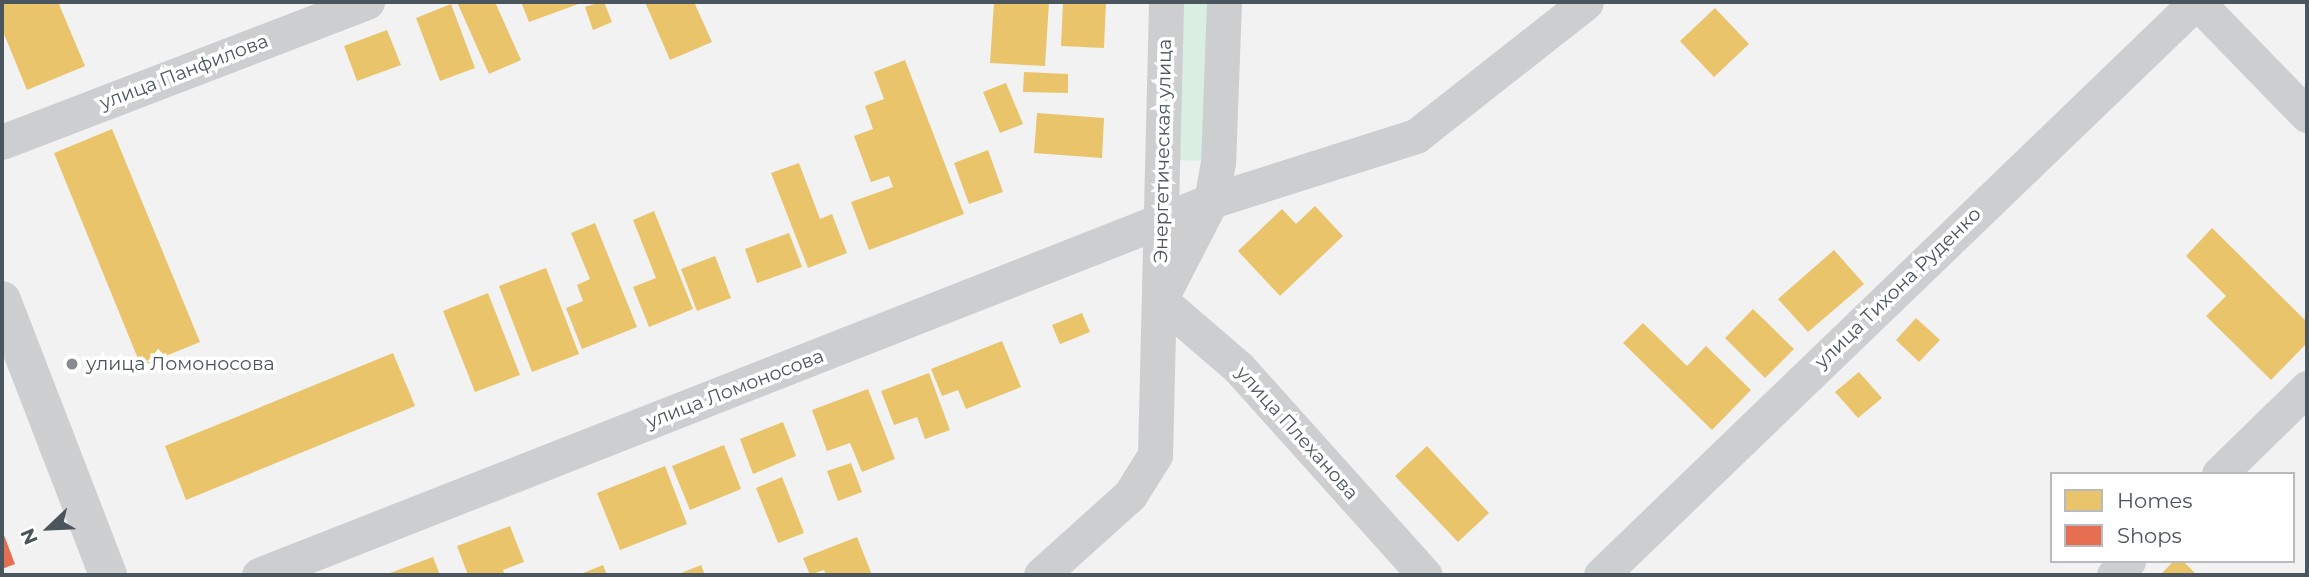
<!DOCTYPE html>
<meta charset="utf-8">
<style>
body{margin:0}
#map{position:relative;width:2309px;height:577px;overflow:hidden;background:#f3f2f2;font-family:Montserrat,sans-serif}
div>[style]{position:absolute}
.green>*{inset:0;background:#daeee2}
.homes>*{inset:0;background:#e9c46a}
.shops>*{inset:0;background:#e76f51}
.minor>*{height:35px;margin:-17.5px;padding:0 17.5px;transform-origin:17.5px;border-radius:17.5px;background:#ccced0}
.secondary>*{height:38px;margin:-19px;padding:0 19px;transform-origin:19px;border-radius:19px;background:#cdcfd1}
.dots>*{width:19px;height:19px;translate:-50% -50%;box-sizing:border-box;border:4px solid #fff;border-radius:50%}
span{translate:-50% -50%;white-space:nowrap;text-align:center;line-height:1.15;-webkit-text-stroke:7px #fff;paint-order:stroke}
.street-label{font-size:19px;color:#4b555d}
.poi-label{font-size:19px;color:#4b555d}
.left{translate:0 -50%;text-align:left}
.frame{position:absolute;inset:0;border:4px solid #4b555d;pointer-events:none}
.legend{position:absolute;left:2050px;top:472px;width:245px;height:91px;box-sizing:border-box;background:#fff;border:2px solid #b7bbbe;margin:0;padding:9px 12px;list-style:none;font-size:21px;color:#4b555d}
.legend li{display:flex;align-items:center;gap:14px;height:35px}
.legend b{width:35px;border:2px solid #b7bbbe}
.north{position:absolute;left:14px;top:493px;width:70px;height:70px;-webkit-text-stroke:5px #fff;paint-order:stroke;rotate:247deg;font-size:19px;font-weight:700;line-height:28px;text-align:center;color:#4b555d}
.north::after{content:'';display:block;margin:auto;width:24px;height:32px;background:#4b555d;clip-path:polygon(50% 0,100% 100%,50% 72%,0 100%)}
</style>
<div id="map">
<div class="green">
<div style="clip-path:polygon(1181px 2px,1208px 2px,1202px 161px,1176px 160px)"></div>
</div>
<div class="homes">
<div style="clip-path:polygon(2px 2px,58px 2px,85px 66px,27px 90px,2px 29px)"></div>
<div style="clip-path:polygon(457px 2px,495px 2px,521px 60px,489px 74px)"></div>
<div style="clip-path:polygon(521px 2px,584px 2px,529px 22px)"></div>
<div style="clip-path:polygon(600px 2px,604px 2px,612px 22px,593px 30px,585px 7px)"></div>
<div style="clip-path:polygon(645px 2px,694px 2px,712px 42px,670px 60px)"></div>
<div style="clip-path:polygon(994px 2px,1049px 2px,1045px 66px,990px 63px)"></div>
<div style="clip-path:polygon(1063px 2px,1106px 2px,1104px 48px,1061px 46px)"></div>
<div style="clip-path:polygon(451px 4px,475px 68px,440px 81px,416px 18px)"></div>
<div style="clip-path:polygon(1715px 8px,1749px 44px,1714px 77px,1680px 41px)"></div>
<div style="clip-path:polygon(387px 30px,401px 65px,357px 81px,344px 46px)"></div>
<div style="clip-path:polygon(905px 60px,964px 214px,869px 250px,851px 202px,893px 187px,889px 176px,871px 182px,854px 136px,873px 129px,865px 106px,884px 99px,874px 72px)"></div>
<div style="clip-path:polygon(1024px 72px,1068px 74px,1068px 93px,1023px 92px)"></div>
<div style="clip-path:polygon(1006px 83px,1023px 124px,1000px 133px,983px 92px)"></div>
<div style="clip-path:polygon(1037px 113px,1104px 118px,1102px 158px,1034px 153px)"></div>
<div style="clip-path:polygon(112px 129px,200px 342px,141px 366px,54px 153px)"></div>
<div style="clip-path:polygon(988px 150px,1003px 192px,969px 204px,954px 163px)"></div>
<div style="clip-path:polygon(799px 163px,820px 219px,832px 214px,847px 253px,808px 268px,771px 173px)"></div>
<div style="clip-path:polygon(1315px 206px,1343px 236px,1280px 296px,1238px 251px,1282px 209px,1296px 224px)"></div>
<div style="clip-path:polygon(654px 211px,693px 309px,649px 327px,633px 287px,656px 278px,633px 220px)"></div>
<div style="clip-path:polygon(595px 223px,637px 327px,582px 349px,566px 308px,583px 301px,577px 285px,590px 279px,571px 233px)"></div>
<div style="clip-path:polygon(2212px 228px,2307px 322px,2307px 343px,2271px 380px,2206px 316px,2226px 296px,2186px 256px)"></div>
<div style="clip-path:polygon(789px 233px,802px 267px,757px 283px,745px 249px)"></div>
<div style="clip-path:polygon(1834px 250px,1864px 284px,1808px 332px,1778px 299px)"></div>
<div style="clip-path:polygon(715px 256px,731px 298px,697px 311px,681px 269px)"></div>
<div style="clip-path:polygon(546px 268px,579px 354px,532px 372px,499px 286px)"></div>
<div style="clip-path:polygon(488px 293px,520px 375px,475px 392px,443px 311px)"></div>
<div style="clip-path:polygon(1753px 309px,1794px 349px,1765px 378px,1725px 338px)"></div>
<div style="clip-path:polygon(1082px 313px,1090px 332px,1060px 344px,1052px 325px)"></div>
<div style="clip-path:polygon(1916px 318px,1940px 340px,1919px 362px,1896px 340px)"></div>
<div style="clip-path:polygon(1643px 323px,1687px 366px,1706px 346px,1751px 390px,1712px 430px,1623px 343px)"></div>
<div style="clip-path:polygon(1002px 341px,1021px 387px,966px 409px,958px 390px,942px 396px,931px 369px)"></div>
<div style="clip-path:polygon(393px 353px,415px 406px,186px 500px,165px 446px)"></div>
<div style="clip-path:polygon(1859px 372px,1882px 398px,1858px 418px,1835px 392px)"></div>
<div style="clip-path:polygon(929px 373px,950px 430px,925px 439px,917px 417px,894px 425px,881px 391px)"></div>
<div style="clip-path:polygon(868px 389px,895px 459px,862px 472px,850px 443px,827px 451px,812px 410px)"></div>
<div style="clip-path:polygon(783px 422px,796px 456px,753px 474px,740px 439px)"></div>
<div style="clip-path:polygon(724px 445px,741px 489px,690px 510px,672px 466px)"></div>
<div style="clip-path:polygon(1427px 446px,1489px 513px,1458px 542px,1395px 476px)"></div>
<div style="clip-path:polygon(851px 463px,862px 492px,838px 501px,827px 471px)"></div>
<div style="clip-path:polygon(665px 466px,687px 524px,620px 550px,597px 493px)"></div>
<div style="clip-path:polygon(782px 477px,804px 533px,778px 543px,756px 488px)"></div>
<div style="clip-path:polygon(510px 526px,524px 562px,503px 570px,505px 575px,468px 575px,457px 546px)"></div>
<div style="clip-path:polygon(857px 537px,872px 575px,826px 575px,824px 570px,810px 575px,803px 558px)"></div>
<div style="clip-path:polygon(433px 557px,440px 575px,391px 575px,390px 573px)"></div>
<div style="clip-path:polygon(2174px 561px,2183px 561px,2197px 575px,2160px 575px)"></div>
<div style="clip-path:polygon(603px 565px,607px 575px,578px 575px)"></div>
<div style="clip-path:polygon(701px 565px,705px 575px,676px 575px)"></div>
</div>
<div class="shops">
<div style="clip-path:polygon(2px 530px,15px 564px,2px 569px)"></div>
</div>
<div class="minor">
<div style="left:1224px;top:2px;width:160px;rotate:92.1deg"></div>
<div style="left:1218px;top:162px;width:40px;rotate:100deg"></div>
<div style="left:1211px;top:201px;width:111px;rotate:117.3deg"></div>
<div style="left:1160px;top:300px;width:104px;rotate:40.7deg"></div>
<div style="left:1239px;top:368px;width:278px;rotate:48.1deg"></div>
<div style="left:2197px;top:2px;width:158px;rotate:45.8deg"></div>
<div style="left:2px;top:142px;width:391px;rotate:-21deg"></div>
<div style="left:2219px;top:474px;width:123px;rotate:-44.3deg"></div>
<div style="left:259px;top:575px;width:1023px;rotate:-21.45deg"></div>
<div style="left:1211px;top:201px;width:215px;rotate:-17.6deg"></div>
<div style="left:1416px;top:136px;width:216px;rotate:-38.2deg"></div>
<div style="left:1041px;top:575px;width:120px;rotate:-42deg"></div>
<div style="left:1130px;top:495px;width:47px;rotate:-58deg"></div>
<div style="left:1155px;top:455px;width:453px;rotate:-88.6deg"></div>
<div style="left:1601px;top:575px;width:826px;rotate:-43.92deg"></div>
<div style="left:2114px;top:575px;width:20px;rotate:-45deg"></div>
</div>
<div class="secondary">
<div style="left:2px;top:300px;width:295px;rotate:68.9deg"></div>
</div>
<div class="dots">
<div style="left:72px;top:364px;background:#868c91"></div>
</div>
<div class="street-label">
<span style="left:184px;top:72px;rotate:-21deg">улица Панфилова</span>
<span style="left:1163px;top:151px;rotate:-89deg">Энергетическая улица</span>
<span style="left:1898px;top:288px;rotate:-44deg">улица Тихона Руденко</span>
<span style="left:735px;top:389px;rotate:-21deg">улица Ломоносова</span>
<span style="left:1297px;top:433px;rotate:48deg">улица Плеханова</span>
</div>
<div class="poi-label">
<span class="left" style="left:86px;top:364px">улица Ломоносова</span>
</div>
<div class="frame"></div>
<ul class="legend">
<li><b style="height:19px;background:#e9c46a"></b>Homes</li>
<li><b style="height:19px;background:#e76f51"></b>Shops</li>
</ul>
<div class="north">N</div>
</div>
